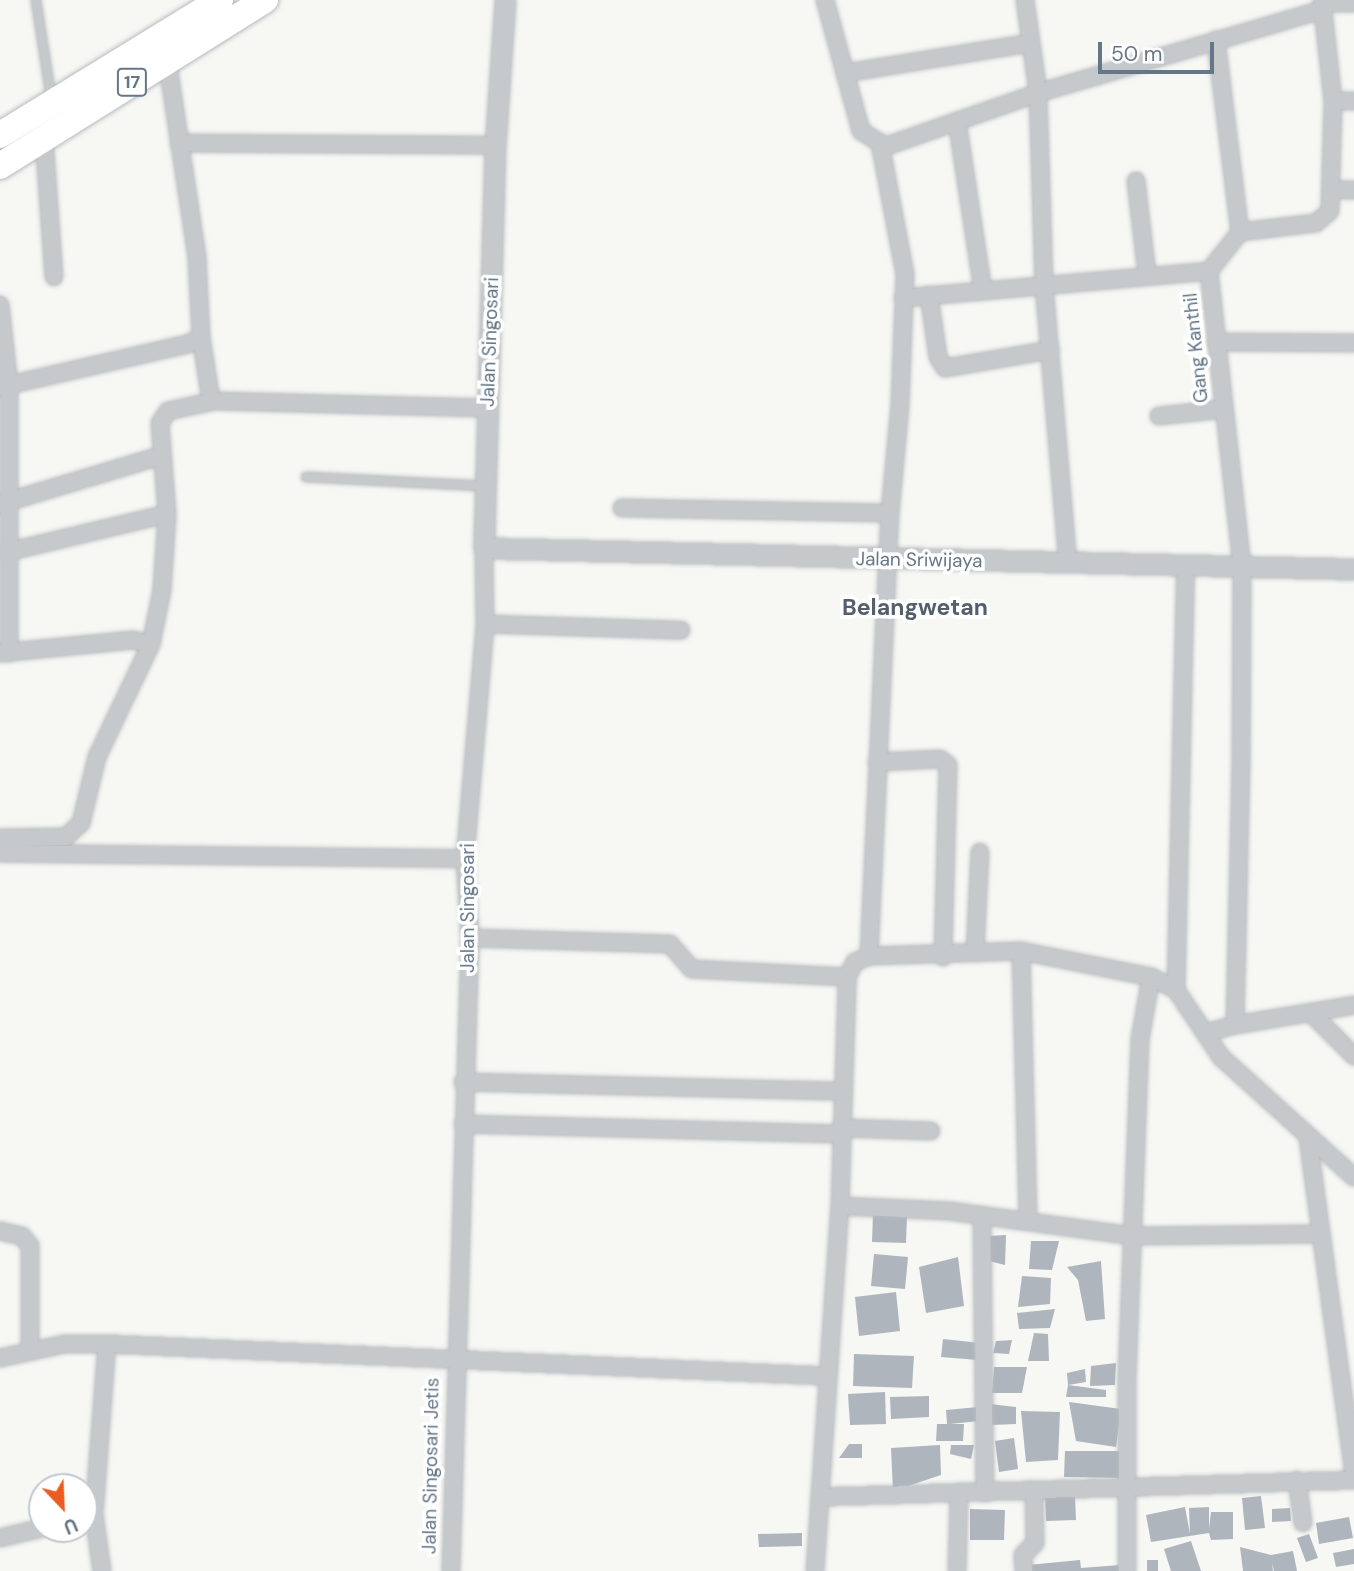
<!DOCTYPE html>
<style>
body{margin:0}
#map{position:relative;width:1354px;height:1571px;overflow:hidden;background:#f7f7f4;font-family:"DM Sans",sans-serif}
div>[style]{position:absolute}
.building>*{inset:0;background:#aeb5bc}
.roads{filter:drop-shadow(0 0 2px #b7bbbe) drop-shadow(0 0 2px #b7bbbe)}
.service>*{height:8px;margin:-4px;padding:0 4px;transform-origin:4px;border-radius:4px;background:#c5c9cc}
.minor>*{height:16px;margin:-8px;padding:0 8px;transform-origin:8px;border-radius:8px;background:#c5c9cc}
.tertiary>*{height:19px;margin:-9.5px;padding:0 9.5px;transform-origin:9.5px;border-radius:9.5px;background:#c5c9cc}
.trunk>*{height:26px;margin:-13px;padding:0 13px;transform-origin:13px;border-radius:13px;background:#fff}
span{translate:-50% -50%;white-space:nowrap;text-align:center;line-height:1.15;-webkit-text-stroke:7px #fff;paint-order:stroke}
.shield-label span{padding:2px 5px;background:#fff;border:2px solid;border-radius:5px;-webkit-text-stroke-width:0}
.shield-label{font-size:18px;color:#657687;font-weight:700}
.street-label{font-size:19px;color:#657687}
.quarter-label{font-size:23px;color:#535f6b;font-weight:700}
.north{position:absolute;left:28px;top:1473px;width:70px;height:70px;box-sizing:border-box;background:#fff;border:2px solid #c1c8cf;border-radius:50%;rotate:157deg;font-size:19px;font-weight:700;line-height:28px;text-align:center;color:#657687}
.north::after{content:'';display:block;margin:auto;width:24px;height:32px;background:#ec5c20;clip-path:polygon(50% 0,100% 100%,50% 72%,0 100%)}
.scale{position:absolute;left:1098px;top:42px;width:116px;height:32px;box-sizing:border-box;border:4px solid #657687;border-top:0;padding-left:9px;font-size:21px;line-height:24px;white-space:nowrap;color:#657687;-webkit-text-stroke:5px #fff;paint-order:stroke}
</style>
<div id="map">
<div class="building">
<div style="clip-path:polygon(873px 1215px,907px 1216px,906px 1243px,872px 1242px)"></div>
<div style="clip-path:polygon(1006px 1235px,1005px 1265px,989px 1261px,988px 1236px)"></div>
<div style="clip-path:polygon(1031px 1241px,1059px 1241px,1052px 1270px,1029px 1269px)"></div>
<div style="clip-path:polygon(874px 1254px,908px 1257px,905px 1289px,871px 1286px)"></div>
<div style="clip-path:polygon(958px 1257px,964px 1306px,926px 1313px,919px 1267px)"></div>
<div style="clip-path:polygon(1101px 1261px,1105px 1319px,1086px 1321px,1078px 1280px,1067px 1267px)"></div>
<div style="clip-path:polygon(1022px 1276px,1051px 1278px,1050px 1304px,1018px 1307px)"></div>
<div style="clip-path:polygon(896px 1292px,900px 1331px,859px 1336px,855px 1297px)"></div>
<div style="clip-path:polygon(1055px 1309px,1050px 1328px,1019px 1329px,1017px 1313px)"></div>
<div style="clip-path:polygon(1034px 1333px,1048px 1334px,1049px 1361px,1028px 1361px)"></div>
<div style="clip-path:polygon(943px 1339px,980px 1343px,978px 1360px,941px 1357px)"></div>
<div style="clip-path:polygon(1012px 1340px,1009px 1354px,993px 1353px,996px 1341px)"></div>
<div style="clip-path:polygon(854px 1354px,914px 1356px,912px 1388px,853px 1386px)"></div>
<div style="clip-path:polygon(1116px 1363px,1115px 1385px,1090px 1386px,1091px 1366px)"></div>
<div style="clip-path:polygon(994px 1367px,1027px 1367px,1022px 1393px,992px 1393px)"></div>
<div style="clip-path:polygon(1085px 1369px,1086px 1382px,1068px 1385px,1067px 1373px)"></div>
<div style="clip-path:polygon(1068px 1385px,1106px 1390px,1106px 1397px,1066px 1397px)"></div>
<div style="clip-path:polygon(885px 1392px,886px 1424px,850px 1425px,848px 1394px)"></div>
<div style="clip-path:polygon(929px 1396px,929px 1417px,891px 1419px,890px 1397px)"></div>
<div style="clip-path:polygon(1069px 1402px,1121px 1409px,1116px 1447px,1076px 1441px)"></div>
<div style="clip-path:polygon(990px 1404px,1016px 1407px,1016px 1424px,992px 1425px)"></div>
<div style="clip-path:polygon(978px 1407px,979px 1421px,950px 1424px,964px 1424px,963px 1441px,936px 1441px,937px 1424px,947px 1424px,946px 1410px)"></div>
<div style="clip-path:polygon(1021px 1411px,1060px 1412px,1058px 1460px,1026px 1462px)"></div>
<div style="clip-path:polygon(1014px 1438px,1018px 1469px,999px 1472px,995px 1441px)"></div>
<div style="clip-path:polygon(849px 1444px,862px 1444px,862px 1458px,839px 1458px)"></div>
<div style="clip-path:polygon(940px 1445px,941px 1475px,893px 1491px,891px 1448px)"></div>
<div style="clip-path:polygon(951px 1445px,974px 1445px,971px 1459px,950px 1454px)"></div>
<div style="clip-path:polygon(1065px 1451px,1123px 1451px,1123px 1478px,1064px 1477px)"></div>
<div style="clip-path:polygon(1075px 1496px,1076px 1520px,1046px 1521px,1045px 1497px)"></div>
<div style="clip-path:polygon(1261px 1496px,1265px 1528px,1245px 1530px,1242px 1498px)"></div>
<div style="clip-path:polygon(1185px 1507px,1190px 1534px,1189px 1508px,1209px 1507px,1209px 1529px,1211px 1512px,1233px 1512px,1233px 1539px,1211px 1540px,1209px 1533px,1151px 1542px,1146px 1515px)"></div>
<div style="clip-path:polygon(1290px 1508px,1291px 1521px,1272px 1522px,1272px 1509px)"></div>
<div style="clip-path:polygon(970px 1509px,1005px 1510px,1004px 1540px,970px 1540px)"></div>
<div style="clip-path:polygon(1349px 1517px,1353px 1538px,1319px 1544px,1316px 1523px)"></div>
<div style="clip-path:polygon(802px 1533px,802px 1546px,759px 1547px,758px 1534px)"></div>
<div style="clip-path:polygon(1309px 1534px,1318px 1558px,1306px 1562px,1297px 1538px)"></div>
<div style="clip-path:polygon(1191px 1541px,1201px 1571px,1171px 1571px,1164px 1549px)"></div>
<div style="clip-path:polygon(1240px 1547px,1271px 1555px,1293px 1551px,1297px 1571px,1274px 1571px,1272px 1563px,1273px 1571px,1243px 1571px)"></div>
<div style="clip-path:polygon(1354px 1549px,1354px 1564px,1336px 1567px,1333px 1553px)"></div>
<div style="clip-path:polygon(1080px 1560px,1081px 1568px,1120px 1565px,1120px 1571px,1028px 1571px,1028px 1565px)"></div>
<div style="clip-path:polygon(1147px 1560px,1158px 1560px,1158px 1571px,1147px 1571px)"></div>
</div>
<div class="roads">
<div class="service">
<div style="left:36px;top:0;width:98px;rotate:81.2deg"></div>
<div style="left:306px;top:477px;width:179px;rotate:2.9deg"></div>
</div>
<div class="minor">
<div style="left:825px;top:0;width:136px;rotate:74.6deg"></div>
<div style="left:861px;top:131px;width:26px;rotate:32deg"></div>
<div style="left:1025px;top:0;width:94px;rotate:82deg"></div>
<div style="left:1038px;top:93px;width:192px;rotate:88.2deg"></div>
<div style="left:1044px;top:285px;width:279px;rotate:85.1deg"></div>
<div style="left:1322px;top:3px;width:32px"></div>
<div style="left:1216px;top:40px;width:193px;rotate:82.9deg"></div>
<div style="left:845px;top:73px;width:187px;rotate:-9.2deg"></div>
<div style="left:1333px;top:101px;width:21px"></div>
<div style="left:957px;top:121px;width:172px;rotate:81.3deg"></div>
<div style="left:44px;top:138px;width:139px;rotate:85.9deg"></div>
<div style="left:179px;top:143px;width:316px;rotate:0.4deg"></div>
<div style="left:1136px;top:181px;width:94px;rotate:83.3deg"></div>
<div style="left:1334px;top:190px;width:20px"></div>
<div style="left:1240px;top:232px;width:77px;rotate:-6.8deg"></div>
<div style="left:1316px;top:223px;width:18px;rotate:-41deg"></div>
<div style="left:1330px;top:211px;width:110px;rotate:-88.4deg"></div>
<div style="left:1333px;top:101px;width:100px;rotate:-96.3deg"></div>
<div style="left:929px;top:295px;width:63px;rotate:81.7deg"></div>
<div style="left:938px;top:357px;width:13px;rotate:58deg"></div>
<div style="left:945px;top:368px;width:107px;rotate:-9.7deg"></div>
<div style="left:903px;top:298px;width:307px;rotate:-5deg"></div>
<div style="left:0;top:305px;width:81px;rotate:83.6deg"></div>
<div style="left:9px;top:385px;width:268px;rotate:90deg"></div>
<div style="left:201px;top:337px;width:65px;rotate:81.1deg"></div>
<div style="left:1216px;top:342px;width:138px;rotate:0.4deg"></div>
<div style="left:0;top:387px;width:193px;rotate:-12.9deg"></div>
<div style="left:188px;top:344px;width:15px;rotate:-28deg"></div>
<div style="left:201px;top:337px;width:80px;rotate:-92.9deg"></div>
<div style="left:197px;top:257px;width:200px;rotate:-98.6deg"></div>
<div style="left:1159px;top:416px;width:65px;rotate:-6.1deg"></div>
<div style="left:0;top:504px;width:167px;rotate:-16.7deg"></div>
<div style="left:622px;top:508px;width:268px;rotate:1.1deg"></div>
<div style="left:7px;top:552px;width:164px;rotate:-13.4deg"></div>
<div style="left:485px;top:624px;width:196px;rotate:1.8deg"></div>
<div style="left:0;top:653px;width:134px;rotate:-5.6deg"></div>
<div style="left:133px;top:640px;width:18px;rotate:13deg"></div>
<div style="left:151px;top:644px;width:55px;rotate:-78.5deg"></div>
<div style="left:162px;top:590px;width:76px;rotate:-86.2deg"></div>
<div style="left:167px;top:514px;width:91px;rotate:-94.4deg"></div>
<div style="left:160px;top:423px;width:14px;rotate:-56deg"></div>
<div style="left:168px;top:411px;width:47px;rotate:-12.3deg"></div>
<div style="left:214px;top:401px;width:273px;rotate:1.5deg"></div>
<div style="left:877px;top:762px;width:63px;rotate:-2.7deg"></div>
<div style="left:940px;top:759px;width:10px;rotate:37deg"></div>
<div style="left:948px;top:765px;width:192px;rotate:91.5deg"></div>
<div style="left:0;top:838px;width:66px;rotate:-0.9deg"></div>
<div style="left:66px;top:837px;width:21px;rotate:-43deg"></div>
<div style="left:81px;top:823px;width:68px;rotate:-76.4deg"></div>
<div style="left:97px;top:757px;width:125px;rotate:-64.5deg"></div>
<div style="left:0;top:853px;width:465px;rotate:0.7deg"></div>
<div style="left:470px;top:938px;width:200px;rotate:1.7deg"></div>
<div style="left:670px;top:944px;width:33px;rotate:49deg"></div>
<div style="left:692px;top:969px;width:155px;rotate:3deg"></div>
<div style="left:1021px;top:951px;width:270px;rotate:88.5deg"></div>
<div style="left:975px;top:953px;width:101px;rotate:-87.2deg"></div>
<div style="left:869px;top:956px;width:152px;rotate:-1.9deg"></div>
<div style="left:1021px;top:951px;width:133px;rotate:11.3deg"></div>
<div style="left:1151px;top:977px;width:28px;rotate:27deg"></div>
<div style="left:1176px;top:990px;width:81px;rotate:56.1deg"></div>
<div style="left:1221px;top:1057px;width:179px;rotate:42.1deg"></div>
<div style="left:1176px;top:990px;width:425px;rotate:-88.7deg"></div>
<div style="left:1311px;top:1013px;width:61px;rotate:45deg"></div>
<div style="left:1235px;top:1025px;width:121px;rotate:-9.5deg"></div>
<div style="left:1205px;top:1033px;width:31px;rotate:-15deg"></div>
<div style="left:1235px;top:1025px;width:263px;rotate:-88.7deg"></div>
<div style="left:1241px;top:762px;width:196px;rotate:-89.7deg"></div>
<div style="left:1242px;top:566px;width:297px;rotate:-96.4deg"></div>
<div style="left:1209px;top:271px;width:50px;rotate:-51.5deg"></div>
<div style="left:463px;top:1082px;width:379px;rotate:1.4deg"></div>
<div style="left:463px;top:1124px;width:378px;rotate:1.5deg"></div>
<div style="left:841px;top:1128px;width:90px;rotate:1.9deg"></div>
<div style="left:1308px;top:1138px;width:340px;rotate:82.2deg"></div>
<div style="left:840px;top:1206px;width:109px;rotate:2.6deg"></div>
<div style="left:949px;top:1211px;width:187px;rotate:7.7deg"></div>
<div style="left:1134px;top:1236px;width:183px;rotate:-0.6deg"></div>
<div style="left:982px;top:1215px;width:278px;rotate:89.4deg"></div>
<div style="left:0;top:1231px;width:23px;rotate:13deg"></div>
<div style="left:22px;top:1236px;width:13px;rotate:51deg"></div>
<div style="left:30px;top:1246px;width:104px;rotate:90deg"></div>
<div style="left:0;top:1358px;width:66px;rotate:-12.2deg"></div>
<div style="left:65px;top:1344px;width:42px"></div>
<div style="left:107px;top:1344px;width:720px;rotate:2.55deg"></div>
<div style="left:1297px;top:1480px;width:43px;rotate:82.1deg"></div>
<div style="left:820px;top:1497px;width:534px;rotate:-1.82deg"></div>
<div style="left:0;top:1538px;width:43px;rotate:-13.4deg"></div>
<div style="left:102px;top:1571px;width:57px;rotate:-98.1deg"></div>
<div style="left:94px;top:1515px;width:171px;rotate:-85.7deg"></div>
<div style="left:451px;top:1571px;width:633px;rotate:-88.28deg"></div>
<div style="left:470px;top:938px;width:79px;rotate:-93.6deg"></div>
<div style="left:465px;top:859px;width:236px;rotate:-85.1deg"></div>
<div style="left:485px;top:624px;width:76px;rotate:-90.8deg"></div>
<div style="left:815px;top:1571px;width:366px;rotate:-86.1deg"></div>
<div style="left:840px;top:1206px;width:229px;rotate:-88.2deg"></div>
<div style="left:847px;top:977px;width:17px;rotate:-62deg"></div>
<div style="left:855px;top:962px;width:15px;rotate:-23deg"></div>
<div style="left:869px;top:956px;width:443px;rotate:-87.3deg"></div>
<div style="left:890px;top:513px;width:108px;rotate:-84.7deg"></div>
<div style="left:900px;top:405px;width:131px;rotate:-87.8deg"></div>
<div style="left:905px;top:274px;width:128px;rotate:-100.8deg"></div>
<div style="left:881px;top:148px;width:166px;rotate:-19.3deg"></div>
<div style="left:1038px;top:93px;width:296px;rotate:-16.3deg"></div>
<div style="left:957px;top:1571px;width:79px;rotate:-88.5deg"></div>
<div style="left:1024px;top:1571px;width:16px;rotate:-94deg"></div>
<div style="left:1023px;top:1555px;width:17px;rotate:-45deg"></div>
<div style="left:1035px;top:1543px;width:51px;rotate:-91.1deg"></div>
<div style="left:1127px;top:1571px;width:193px;rotate:-90deg"></div>
<div style="left:1127px;top:1378px;width:339px;rotate:-87.8deg"></div>
<div style="left:1140px;top:1039px;width:63px;rotate:-79.9deg"></div>
</div>
<div class="tertiary">
<div style="left:505px;top:0;width:145px;rotate:93.9deg"></div>
<div style="left:495px;top:145px;width:403px;rotate:91.6deg"></div>
<div style="left:484px;top:548px;width:870px;rotate:1.38deg"></div>
</div>
<div class="trunk">
<div style="left:0;top:135px;width:258px;rotate:-31.5deg"></div>
<div style="left:0;top:166px;width:313px;rotate:-32.1deg"></div>
</div>
</div>
<div class="shield-label">
<span style="left:132px;top:82px">17</span>
</div>
<div class="street-label">
<span style="left:490px;top:342px;rotate:-88deg">Jalan Singosari</span>
<span style="left:1196px;top:348px;rotate:-96deg">Gang Kanthil</span>
<span style="left:919px;top:560px;rotate:1deg">Jalan Sriwijaya</span>
<span style="left:468px;top:908px;rotate:-90deg">Jalan Singosari</span>
<span style="left:431px;top:1466px;rotate:-89deg">Jalan Singosari Jetis</span>
</div>
<div class="quarter-label">
<span style="left:915px;top:607px">Belangwetan</span>
</div>
<div class="north">U</div>
<div class="scale">50 m</div>
</div>
